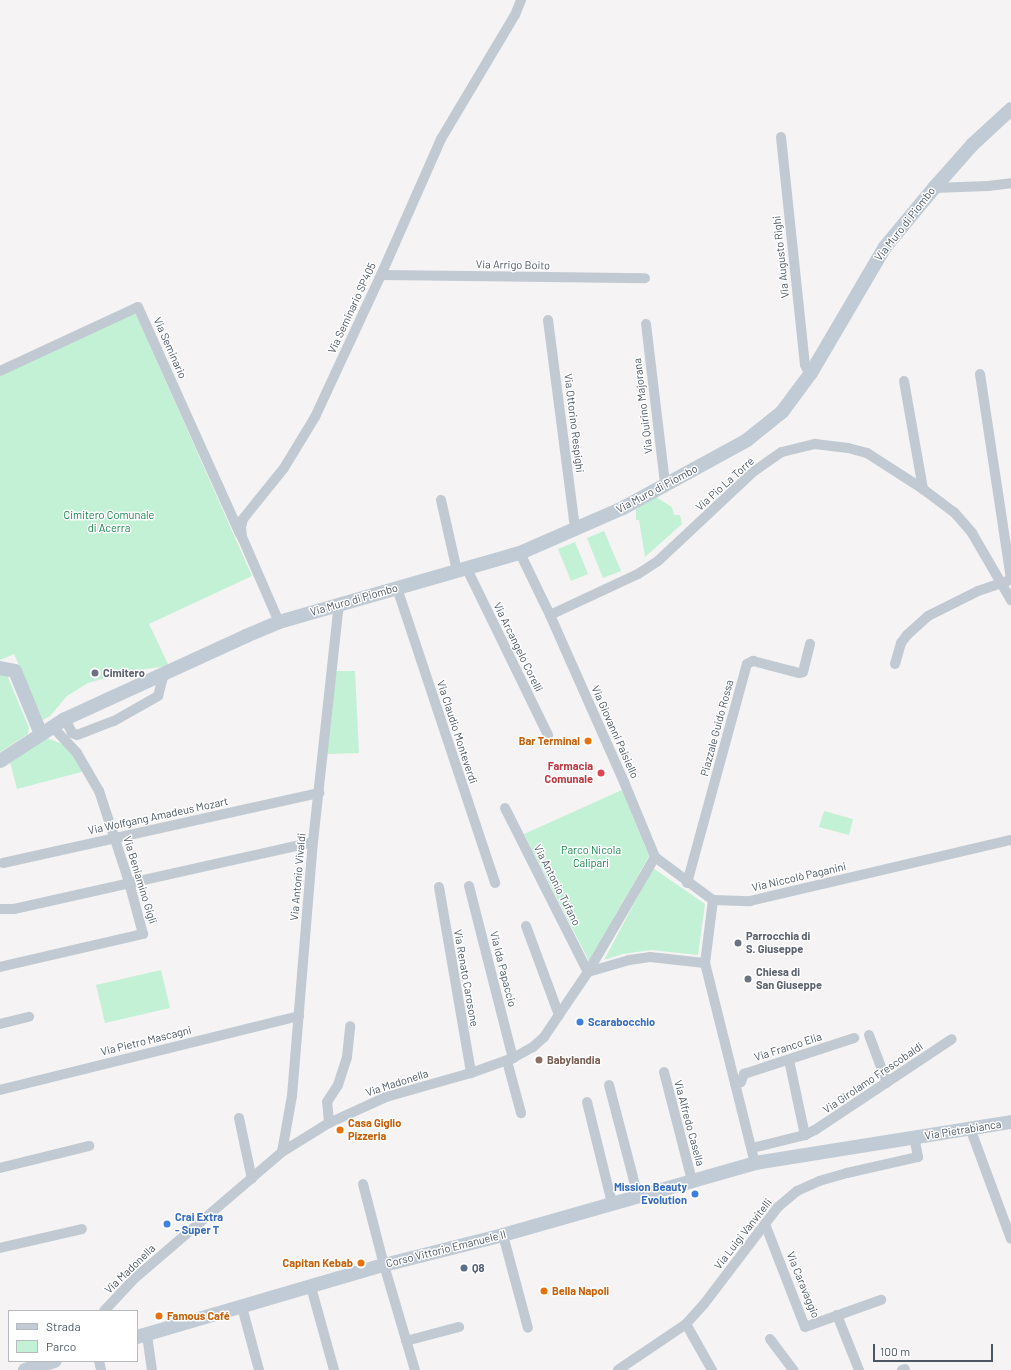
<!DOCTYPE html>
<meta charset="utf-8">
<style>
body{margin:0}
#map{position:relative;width:1011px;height:1370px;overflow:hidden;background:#f5f3f3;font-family:Barlow,sans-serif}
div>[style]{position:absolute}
.green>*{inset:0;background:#c3f1d5}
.street>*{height:10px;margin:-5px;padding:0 5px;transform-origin:5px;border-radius:5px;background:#c1cad2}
.secondary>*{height:14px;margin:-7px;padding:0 7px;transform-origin:7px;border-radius:7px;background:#c1cbd6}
.dots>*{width:11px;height:11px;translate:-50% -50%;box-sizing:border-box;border:2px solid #fff;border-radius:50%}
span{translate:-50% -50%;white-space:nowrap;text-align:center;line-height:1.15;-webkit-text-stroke:3px #fff;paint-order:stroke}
.street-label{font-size:11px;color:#4a5661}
.park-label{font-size:11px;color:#17864f}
.worship-label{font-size:11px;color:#5b616d;font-weight:700}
.left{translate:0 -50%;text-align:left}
.food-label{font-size:11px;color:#c56008;font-weight:700}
.right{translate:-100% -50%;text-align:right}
.health-label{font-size:11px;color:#be3a42;font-weight:700}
.shop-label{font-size:11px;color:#366cbe;font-weight:700}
.education-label{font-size:11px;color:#785e54;font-weight:700}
.service-label{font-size:11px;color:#4e5e75;font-weight:700}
.legend{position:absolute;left:8px;top:1310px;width:130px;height:52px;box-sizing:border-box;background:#fff;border:1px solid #b7bbc0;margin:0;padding:5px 7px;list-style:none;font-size:12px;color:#4a5661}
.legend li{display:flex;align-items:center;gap:8px;height:20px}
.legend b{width:20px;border:1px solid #b7bbc0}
.scale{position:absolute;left:873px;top:1344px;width:120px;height:18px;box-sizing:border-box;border:2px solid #4a5661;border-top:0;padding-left:5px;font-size:12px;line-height:14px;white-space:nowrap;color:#4a5661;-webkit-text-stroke:3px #fff;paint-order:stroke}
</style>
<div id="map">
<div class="green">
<div style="clip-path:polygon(135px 312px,252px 576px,149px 624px,169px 666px,130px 671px,88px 683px,67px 696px,50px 716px,43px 720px,14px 654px,0 660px,0 376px)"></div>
<div style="clip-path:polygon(656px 497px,672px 507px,674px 515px,680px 515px,682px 524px,645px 557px,639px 520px,636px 520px,636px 508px)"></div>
<div style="clip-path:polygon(604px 531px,621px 571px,603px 578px,587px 538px)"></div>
<div style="clip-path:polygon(575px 542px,588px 574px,571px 581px,558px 549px)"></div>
<div style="clip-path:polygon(335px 671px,355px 671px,359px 753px,327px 754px)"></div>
<div style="clip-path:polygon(0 673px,7px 675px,29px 728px,28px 734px,0 752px)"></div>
<div style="clip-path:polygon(47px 738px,62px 744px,71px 752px,85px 771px,17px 789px,10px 762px)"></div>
<div style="clip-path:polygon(622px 790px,649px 856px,589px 961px,524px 834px)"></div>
<div style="clip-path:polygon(824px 811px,853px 819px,849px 835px,819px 827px)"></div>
<div style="clip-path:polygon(653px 868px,705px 904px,698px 955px,651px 950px,623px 954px,604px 960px)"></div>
<div style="clip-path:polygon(161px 970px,170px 1008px,105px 1023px,96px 985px)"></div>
</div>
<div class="street">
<div style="left:781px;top:137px;width:229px;rotate:84deg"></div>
<div style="left:805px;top:365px;width:4px;rotate:63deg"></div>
<div style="left:807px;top:369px;width:5px;rotate:11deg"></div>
<div style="left:934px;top:188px;width:54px;rotate:-2.1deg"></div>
<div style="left:988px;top:186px;width:23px;rotate:-7deg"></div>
<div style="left:381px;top:275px;width:264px;rotate:0.7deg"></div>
<div style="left:548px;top:320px;width:211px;rotate:82.6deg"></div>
<div style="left:646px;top:324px;width:161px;rotate:83.2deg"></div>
<div style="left:0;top:371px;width:152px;rotate:-24.9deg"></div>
<div style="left:138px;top:307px;width:249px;rotate:65.8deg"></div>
<div style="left:980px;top:374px;width:207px;rotate:81.4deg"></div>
<div style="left:904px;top:381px;width:110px;rotate:80deg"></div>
<div style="left:441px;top:500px;width:73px;rotate:77.3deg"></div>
<div style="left:520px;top:553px;width:69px;rotate:64.2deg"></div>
<div style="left:550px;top:615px;width:183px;rotate:66.1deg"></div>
<div style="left:624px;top:782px;width:81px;rotate:67.5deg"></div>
<div style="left:655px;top:857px;width:72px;rotate:36.6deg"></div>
<div style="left:467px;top:569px;width:185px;rotate:64deg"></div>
<div style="left:397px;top:588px;width:311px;rotate:71.6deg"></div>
<div style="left:550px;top:615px;width:97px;rotate:-25deg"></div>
<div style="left:638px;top:574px;width:24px;rotate:-33deg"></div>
<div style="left:658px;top:561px;width:130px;rotate:-43.1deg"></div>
<div style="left:753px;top:472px;width:35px;rotate:-35deg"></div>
<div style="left:782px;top:452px;width:34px;rotate:-14deg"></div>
<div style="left:815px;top:444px;width:33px;rotate:7deg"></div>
<div style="left:848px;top:448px;width:20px;rotate:15deg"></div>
<div style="left:867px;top:453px;width:67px;rotate:32.7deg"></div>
<div style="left:923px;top:489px;width:39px;rotate:37deg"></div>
<div style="left:954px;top:512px;width:28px;rotate:49deg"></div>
<div style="left:972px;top:533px;width:78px;rotate:59.8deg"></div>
<div style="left:279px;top:622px;width:93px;rotate:-113.5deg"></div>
<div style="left:242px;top:537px;width:10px;rotate:-96deg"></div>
<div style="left:241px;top:527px;width:8px;rotate:-76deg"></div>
<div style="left:243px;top:519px;width:65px;rotate:-51.2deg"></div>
<div style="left:284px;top:468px;width:60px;rotate:-58.7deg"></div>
<div style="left:315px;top:417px;width:157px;rotate:-65.1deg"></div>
<div style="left:381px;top:275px;width:149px;rotate:-66.2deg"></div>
<div style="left:441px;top:139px;width:144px;rotate:-59.2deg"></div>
<div style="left:515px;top:15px;width:16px;rotate:-68deg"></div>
<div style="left:895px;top:664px;width:22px;rotate:-74deg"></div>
<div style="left:901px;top:643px;width:10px;rotate:-53deg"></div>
<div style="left:907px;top:635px;width:28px;rotate:-42deg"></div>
<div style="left:928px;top:616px;width:56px;rotate:-26.6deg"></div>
<div style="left:978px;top:591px;width:31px;rotate:-19deg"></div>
<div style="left:65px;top:719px;width:16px;rotate:63deg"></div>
<div style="left:72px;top:733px;width:5px;rotate:22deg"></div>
<div style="left:77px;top:735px;width:40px;rotate:-21deg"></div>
<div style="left:114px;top:721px;width:51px;rotate:-29.6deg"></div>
<div style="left:158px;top:696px;width:23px;rotate:-75deg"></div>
<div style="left:505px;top:808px;width:184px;rotate:63.2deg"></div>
<div style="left:3px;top:863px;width:324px;rotate:-12.5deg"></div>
<div style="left:687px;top:883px;width:227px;rotate:-74.7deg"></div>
<div style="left:747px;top:664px;width:7px;rotate:-27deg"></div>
<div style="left:753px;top:661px;width:48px;rotate:14.6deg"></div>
<div style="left:799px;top:673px;width:4px;rotate:-14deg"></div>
<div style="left:803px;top:672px;width:29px;rotate:-76deg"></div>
<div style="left:469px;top:886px;width:178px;rotate:75.7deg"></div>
<div style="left:439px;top:887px;width:189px;rotate:80.2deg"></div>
<div style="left:713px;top:900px;width:37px;rotate:2deg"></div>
<div style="left:750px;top:901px;width:268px;rotate:-13.2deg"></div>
<div style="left:713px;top:900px;width:64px;rotate:97.2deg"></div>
<div style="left:705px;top:963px;width:206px;rotate:76deg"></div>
<div style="left:0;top:909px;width:14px"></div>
<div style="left:14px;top:909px;width:306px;rotate:-12.6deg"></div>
<div style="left:526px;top:926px;width:95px;rotate:69.7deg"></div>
<div style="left:0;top:967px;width:147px;rotate:-13deg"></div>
<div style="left:143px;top:934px;width:54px;rotate:-105.1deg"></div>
<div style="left:129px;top:882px;width:96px;rotate:-108.2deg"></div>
<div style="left:99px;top:791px;width:44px;rotate:-120.1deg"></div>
<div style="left:77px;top:753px;width:35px;rotate:-133deg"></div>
<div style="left:588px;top:972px;width:43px;rotate:-16.3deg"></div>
<div style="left:629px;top:960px;width:21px;rotate:-8deg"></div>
<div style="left:650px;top:957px;width:55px;rotate:6.2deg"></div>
<div style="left:0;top:1024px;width:30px;rotate:-14deg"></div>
<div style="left:869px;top:1035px;width:51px;rotate:69.4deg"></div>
<div style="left:789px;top:1060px;width:77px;rotate:78deg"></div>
<div style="left:507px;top:1061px;width:54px;rotate:74.9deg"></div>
<div style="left:664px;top:1072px;width:112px;rotate:75.5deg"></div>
<div style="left:735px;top:1084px;width:6px;rotate:-18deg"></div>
<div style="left:741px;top:1082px;width:9px;rotate:-69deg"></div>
<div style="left:744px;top:1074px;width:116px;rotate:-18.1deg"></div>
<div style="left:609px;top:1085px;width:115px;rotate:75.4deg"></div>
<div style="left:0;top:1090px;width:308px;rotate:-13.9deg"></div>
<div style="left:587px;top:1102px;width:104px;rotate:76.1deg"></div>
<div style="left:239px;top:1118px;width:62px;rotate:78deg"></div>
<div style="left:329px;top:1123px;width:21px;rotate:-95deg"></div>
<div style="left:327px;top:1102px;width:20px;rotate:-57deg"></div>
<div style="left:338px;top:1085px;width:29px;rotate:-72deg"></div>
<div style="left:347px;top:1057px;width:31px;rotate:-84deg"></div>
<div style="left:970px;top:1128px;width:118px;rotate:69.7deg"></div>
<div style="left:752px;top:1148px;width:55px;rotate:-13.8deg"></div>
<div style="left:805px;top:1135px;width:11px;rotate:-27deg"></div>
<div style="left:815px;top:1130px;width:164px;rotate:-33.6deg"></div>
<div style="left:282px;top:1152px;width:57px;rotate:-79.9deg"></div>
<div style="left:292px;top:1096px;width:255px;rotate:-85.3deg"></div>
<div style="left:313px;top:842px;width:239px;rotate:-83.8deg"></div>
<div style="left:0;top:1168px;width:92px;rotate:-13.9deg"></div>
<div style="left:363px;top:1184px;width:84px;rotate:75.5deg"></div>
<div style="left:384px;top:1265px;width:109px;rotate:73.6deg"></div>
<div style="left:765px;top:1224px;width:110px;rotate:68.8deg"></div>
<div style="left:805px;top:1327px;width:81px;rotate:-19.6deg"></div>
<div style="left:503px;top:1235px;width:96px;rotate:75deg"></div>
<div style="left:0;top:1248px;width:84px;rotate:-13deg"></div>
<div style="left:311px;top:1287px;width:86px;rotate:74.5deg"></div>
<div style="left:242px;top:1307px;width:65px;rotate:74.9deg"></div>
<div style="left:104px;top:1311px;width:45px;rotate:-46.8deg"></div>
<div style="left:135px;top:1278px;width:194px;rotate:-40.6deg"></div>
<div style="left:282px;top:1152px;width:55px;rotate:-31.7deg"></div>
<div style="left:329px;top:1123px;width:63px;rotate:-24.5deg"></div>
<div style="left:386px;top:1097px;width:88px;rotate:-15.8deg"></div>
<div style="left:471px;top:1073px;width:45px;rotate:-19.7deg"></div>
<div style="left:513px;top:1058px;width:23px;rotate:-29deg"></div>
<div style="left:533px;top:1047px;width:15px;rotate:-42deg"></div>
<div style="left:544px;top:1037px;width:78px;rotate:-55.9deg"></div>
<div style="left:588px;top:972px;width:133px;rotate:-59.8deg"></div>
<div style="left:837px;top:1315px;width:59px;rotate:68.2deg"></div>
<div style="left:686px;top:1324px;width:53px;rotate:60.5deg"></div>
<div style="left:147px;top:1335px;width:35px;rotate:82deg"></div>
<div style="left:770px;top:1339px;width:39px;rotate:53deg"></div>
<div style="left:406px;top:1341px;width:55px;rotate:-14.8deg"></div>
<div style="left:99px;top:1361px;width:9px;rotate:77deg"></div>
<div style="left:618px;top:1370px;width:82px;rotate:-34.1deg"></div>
<div style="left:686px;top:1324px;width:27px;rotate:-48deg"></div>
<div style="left:704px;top:1304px;width:122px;rotate:-52.7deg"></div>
<div style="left:778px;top:1207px;width:25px;rotate:-40deg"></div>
<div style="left:797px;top:1191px;width:24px;rotate:-24deg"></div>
<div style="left:819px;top:1181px;width:29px;rotate:-16deg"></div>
<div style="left:847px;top:1173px;width:73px;rotate:-12.7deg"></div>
<div style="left:918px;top:1157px;width:20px;rotate:-101deg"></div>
<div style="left:902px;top:1370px;width:3px;rotate:-18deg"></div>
</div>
<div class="secondary">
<div style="left:0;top:668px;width:15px;rotate:11deg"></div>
<div style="left:15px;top:671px;width:68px;rotate:67.6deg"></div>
<div style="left:0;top:761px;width:77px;rotate:-32.9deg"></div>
<div style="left:65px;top:719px;width:199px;rotate:-24.6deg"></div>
<div style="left:246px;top:636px;width:36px;rotate:-23deg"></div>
<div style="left:279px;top:622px;width:251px;rotate:-16deg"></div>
<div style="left:520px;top:553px;width:112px;rotate:-23.6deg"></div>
<div style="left:623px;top:508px;width:141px;rotate:-28.7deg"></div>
<div style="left:747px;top:440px;width:45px;rotate:-38.7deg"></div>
<div style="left:782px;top:412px;width:49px;rotate:-53.4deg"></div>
<div style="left:811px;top:373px;width:146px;rotate:-59.6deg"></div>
<div style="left:885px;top:247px;width:77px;rotate:-50.3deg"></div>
<div style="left:934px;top:188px;width:57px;rotate:-48.5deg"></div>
<div style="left:972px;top:145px;width:53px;rotate:-42.7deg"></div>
<div style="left:137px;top:1337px;width:257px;rotate:-16.3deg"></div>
<div style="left:384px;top:1265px;width:123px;rotate:-14.1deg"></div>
<div style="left:503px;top:1235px;width:262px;rotate:-15.9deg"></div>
<div style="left:755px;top:1163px;width:259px;rotate:-9.1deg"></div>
<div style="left:25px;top:1370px;width:31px;rotate:-17deg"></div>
</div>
<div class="dots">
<div style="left:95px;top:673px;background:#6b7280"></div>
<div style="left:588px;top:741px;background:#e8710a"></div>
<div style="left:601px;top:773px;background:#e0444e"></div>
<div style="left:738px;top:943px;background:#6b7280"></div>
<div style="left:748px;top:979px;background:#6b7280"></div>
<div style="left:580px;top:1022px;background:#3f7fe0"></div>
<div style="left:539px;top:1060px;background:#8d6e63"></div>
<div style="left:340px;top:1130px;background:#e8710a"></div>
<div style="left:695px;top:1194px;background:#3f7fe0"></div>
<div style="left:167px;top:1224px;background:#3f7fe0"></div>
<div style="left:361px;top:1263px;background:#e8710a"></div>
<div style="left:464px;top:1268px;background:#5c6f8a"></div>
<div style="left:544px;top:1291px;background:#e8710a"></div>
<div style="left:159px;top:1316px;background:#e8710a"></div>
</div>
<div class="street-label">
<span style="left:905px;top:224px;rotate:-52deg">Via Muro di Piombo</span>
<span style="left:781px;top:257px;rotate:-96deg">Via Augusto Righi</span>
<span style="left:513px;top:265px;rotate:1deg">Via Arrigo Boito</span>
<span style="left:352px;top:308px;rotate:-65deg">Via Seminario SP405</span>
<span style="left:170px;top:348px;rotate:66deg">Via Seminario</span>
<span style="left:643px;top:406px;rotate:-97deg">Via Quirino Majorana</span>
<span style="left:574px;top:423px;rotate:83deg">Via Ottorino Respighi</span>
<span style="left:725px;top:484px;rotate:-42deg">Via Pio La Torre</span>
<span style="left:657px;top:489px;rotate:-28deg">Via Muro di Piombo</span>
<span style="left:354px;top:600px;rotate:-16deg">Via Muro di Piombo</span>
<span style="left:518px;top:647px;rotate:64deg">Via Arcangelo Corelli</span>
<span style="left:717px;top:728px;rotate:-75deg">Piazzale Guido Rossa</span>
<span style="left:457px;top:732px;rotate:72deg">Via Claudio Monteverdi</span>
<span style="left:615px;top:732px;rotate:66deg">Via Giovanni Paisiello</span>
<span style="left:158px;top:816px;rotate:-12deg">Via Wolfgang Amadeus Mozart</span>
<span style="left:298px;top:877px;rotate:-85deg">Via Antonio Vivaldi</span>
<span style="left:799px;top:877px;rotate:-13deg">Via Niccolò Paganini</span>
<span style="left:140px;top:880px;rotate:73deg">Via Beniamino Gigli</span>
<span style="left:557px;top:885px;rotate:63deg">Via Antonio Tufano</span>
<span style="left:503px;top:969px;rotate:76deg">Via Ida Papaccio</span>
<span style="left:466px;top:978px;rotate:80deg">Via Renato Carosone</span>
<span style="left:146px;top:1041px;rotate:-14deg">Via Pietro Mascagni</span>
<span style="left:788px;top:1047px;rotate:-18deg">Via Franco Elia</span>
<span style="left:873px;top:1078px;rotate:-34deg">Via Girolamo Frescobaldi</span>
<span style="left:397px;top:1083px;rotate:-18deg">Via Madonella</span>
<span style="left:689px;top:1123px;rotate:75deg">Via Alfredo Casella</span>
<span style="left:963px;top:1130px;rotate:-9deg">Via Pietrabianca</span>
<span style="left:743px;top:1234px;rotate:-52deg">Via Luigi Vanvitelli</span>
<span style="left:446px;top:1249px;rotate:-14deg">Corso Vittorio Emanuele II</span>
<span style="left:130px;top:1269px;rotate:-44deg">Via Madonella</span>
<span style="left:803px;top:1285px;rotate:68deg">Via Caravaggio</span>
</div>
<div class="park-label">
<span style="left:109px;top:522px">Cimitero Comunale<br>di Acerra</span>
<span style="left:591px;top:857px">Parco Nicola<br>Calipari</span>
</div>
<div class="worship-label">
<span class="left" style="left:103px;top:673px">Cimitero</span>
<span class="left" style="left:746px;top:943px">Parrocchia di<br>S. Giuseppe</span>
<span class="left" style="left:756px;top:979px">Chiesa di<br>San Giuseppe</span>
</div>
<div class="food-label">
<span class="right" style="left:580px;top:741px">Bar Terminal</span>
<span class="left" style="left:348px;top:1130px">Casa Giglio<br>Pizzeria</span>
<span class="right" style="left:353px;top:1263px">Capitan Kebab</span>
<span class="left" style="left:552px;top:1291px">Bella Napoli</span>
<span class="left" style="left:167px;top:1316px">Famous Café</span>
</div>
<div class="health-label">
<span class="right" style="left:593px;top:773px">Farmacia<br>Comunale</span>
</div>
<div class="shop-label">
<span class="left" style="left:588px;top:1022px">Scarabocchio</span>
<span class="right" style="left:687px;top:1194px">Mission Beauty<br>Evolution</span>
<span class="left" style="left:175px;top:1224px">Crai Extra<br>- Super T</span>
</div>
<div class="education-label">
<span class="left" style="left:547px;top:1060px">Babylandia</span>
</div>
<div class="service-label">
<span class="left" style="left:472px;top:1268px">Q8</span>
</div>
<ul class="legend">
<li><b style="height:5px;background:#c1cbd6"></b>Strada</li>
<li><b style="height:11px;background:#c3f1d5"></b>Parco</li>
</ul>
<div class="scale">100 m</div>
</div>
